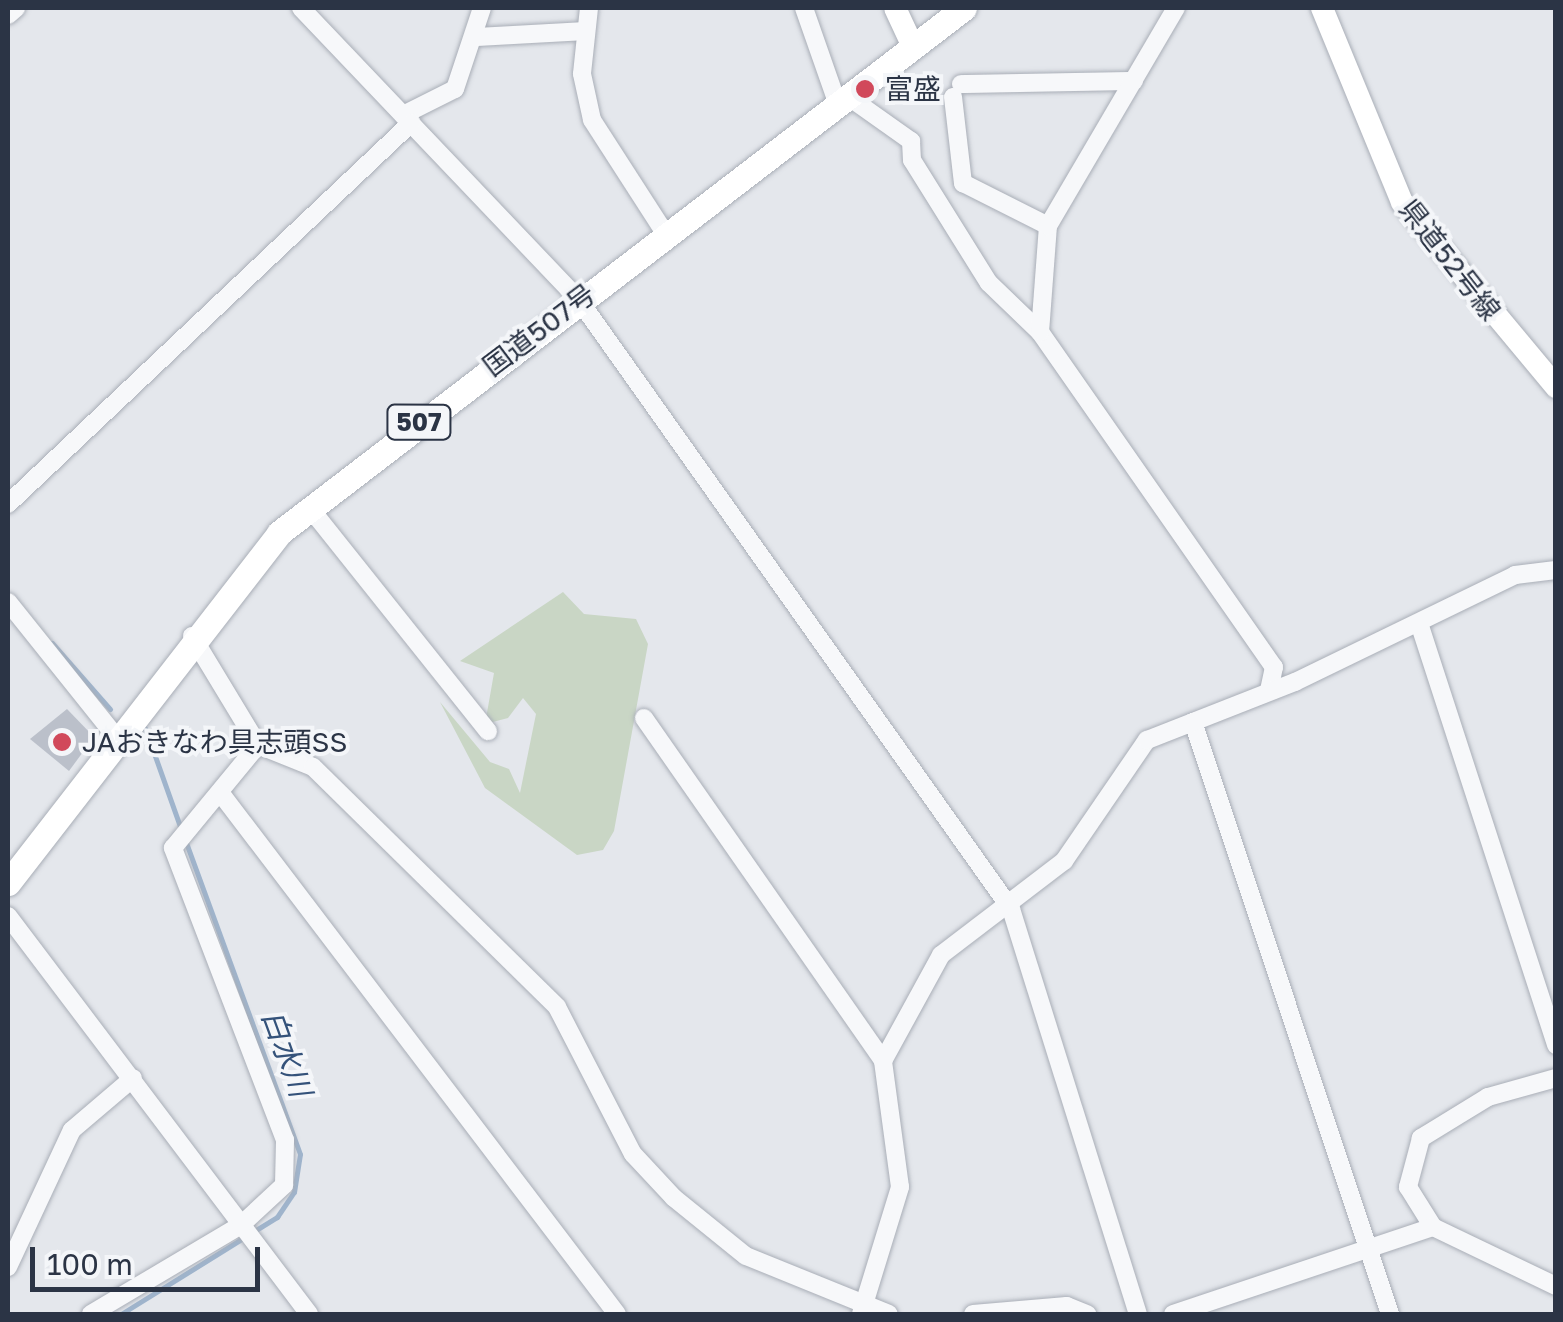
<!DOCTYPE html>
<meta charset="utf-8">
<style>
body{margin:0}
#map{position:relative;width:1563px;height:1322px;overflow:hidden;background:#e4e7ec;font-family:"Golos Text","Noto Sans JP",sans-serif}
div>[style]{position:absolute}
.green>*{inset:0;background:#c9d6c5}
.stream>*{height:5px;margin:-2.5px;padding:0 2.5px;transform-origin:2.5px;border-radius:2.5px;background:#9fb4cc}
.building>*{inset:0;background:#bbc0ca}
.roads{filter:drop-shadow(0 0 2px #a9aeb7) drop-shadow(0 0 2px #a9aeb7)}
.minor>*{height:18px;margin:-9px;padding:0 9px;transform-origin:9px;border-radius:9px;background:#f7f8fa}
.major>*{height:22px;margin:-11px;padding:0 11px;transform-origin:11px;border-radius:11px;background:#fff}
.highway>*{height:25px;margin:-12.5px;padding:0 12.5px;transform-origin:12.5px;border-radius:12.5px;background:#fff}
.dots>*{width:28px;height:28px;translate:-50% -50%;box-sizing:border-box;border:5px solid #f4f6f9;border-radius:50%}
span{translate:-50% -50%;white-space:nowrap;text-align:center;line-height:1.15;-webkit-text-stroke:8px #f4f6f9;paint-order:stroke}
.shield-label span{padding:2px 8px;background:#f4f6f9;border:2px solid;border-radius:8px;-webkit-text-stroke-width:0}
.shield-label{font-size:25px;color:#2b3445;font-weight:700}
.poi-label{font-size:28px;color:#2b3445}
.left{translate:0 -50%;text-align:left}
.street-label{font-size:28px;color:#2b3445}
.water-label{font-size:30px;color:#34527a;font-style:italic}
.frame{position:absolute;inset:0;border:10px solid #2b3445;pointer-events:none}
.scale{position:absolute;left:30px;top:1247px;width:230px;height:45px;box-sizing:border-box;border:5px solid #2b3445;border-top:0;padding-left:12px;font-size:30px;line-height:35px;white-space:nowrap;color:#2b3445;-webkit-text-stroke:8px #f4f6f9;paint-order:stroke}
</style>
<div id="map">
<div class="green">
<div style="clip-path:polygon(563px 592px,584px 614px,636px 619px,648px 644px,614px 831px,603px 850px,577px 855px,485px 788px,440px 702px,490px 762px,509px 769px,520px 793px,536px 714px,523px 698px,508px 718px,485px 724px,494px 673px,460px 661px)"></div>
</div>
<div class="stream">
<div style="left:52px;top:643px;width:88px;rotate:48.7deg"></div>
<div style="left:145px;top:728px;width:107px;rotate:70.4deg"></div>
<div style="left:121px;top:1314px;width:184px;rotate:-31.9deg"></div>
<div style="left:277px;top:1217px;width:30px;rotate:-56deg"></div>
<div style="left:294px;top:1192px;width:38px;rotate:-81deg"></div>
<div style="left:300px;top:1154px;width:334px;rotate:-110.1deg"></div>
</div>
<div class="building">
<div style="clip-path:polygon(67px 709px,94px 737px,69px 771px,30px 739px)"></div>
</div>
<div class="roads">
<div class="minor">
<div style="left:301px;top:8px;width:403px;rotate:46.4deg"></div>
<div style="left:579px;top:300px;width:747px;rotate:54.65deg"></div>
<div style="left:1011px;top:909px;width:424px;rotate:72.6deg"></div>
<div style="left:589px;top:8px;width:66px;rotate:96.1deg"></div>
<div style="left:582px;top:74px;width:47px;rotate:77.7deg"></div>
<div style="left:592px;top:120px;width:137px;rotate:57.2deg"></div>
<div style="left:804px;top:8px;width:100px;rotate:70.7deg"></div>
<div style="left:8px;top:15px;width:11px;rotate:-41deg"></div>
<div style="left:477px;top:37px;width:109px;rotate:-3.2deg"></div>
<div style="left:961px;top:84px;width:173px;rotate:-1deg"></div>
<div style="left:846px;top:95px;width:80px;rotate:35.3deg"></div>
<div style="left:911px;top:141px;width:19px;rotate:87deg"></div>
<div style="left:912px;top:160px;width:145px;rotate:58deg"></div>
<div style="left:989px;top:283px;width:71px;rotate:43.9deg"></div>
<div style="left:1040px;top:332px;width:409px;rotate:55.1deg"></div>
<div style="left:1274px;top:667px;width:25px;rotate:102deg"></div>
<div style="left:953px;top:97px;width:87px;rotate:83.4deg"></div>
<div style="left:403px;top:115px;width:58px;rotate:-26.6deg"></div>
<div style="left:455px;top:89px;width:85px;rotate:-71.6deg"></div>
<div style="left:963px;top:183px;width:95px;rotate:26.8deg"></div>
<div style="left:1040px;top:332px;width:106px;rotate:-85.7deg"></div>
<div style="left:1048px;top:226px;width:253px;rotate:-59.6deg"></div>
<div style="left:8px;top:504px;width:555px;rotate:-43.39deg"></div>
<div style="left:309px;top:507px;width:287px;rotate:51.4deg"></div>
<div style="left:8px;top:602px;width:174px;rotate:51.3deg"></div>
<div style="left:1419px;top:623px;width:444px;rotate:72deg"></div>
<div style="left:192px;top:636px;width:127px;rotate:58.8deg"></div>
<div style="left:258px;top:745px;width:59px;rotate:21.8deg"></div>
<div style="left:313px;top:767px;width:342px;rotate:44.5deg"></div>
<div style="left:557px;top:1007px;width:165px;rotate:62.7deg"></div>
<div style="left:633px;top:1154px;width:60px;rotate:47deg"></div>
<div style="left:674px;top:1198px;width:92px;rotate:38.9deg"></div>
<div style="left:746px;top:1256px;width:154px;rotate:22.1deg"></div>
<div style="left:644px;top:718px;width:418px;rotate:55.1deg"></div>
<div style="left:1193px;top:722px;width:624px;rotate:71.59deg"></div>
<div style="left:222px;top:795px;width:652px;rotate:52.73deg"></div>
<div style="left:8px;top:916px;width:499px;rotate:52.9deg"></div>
<div style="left:1556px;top:1078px;width:71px;rotate:164.4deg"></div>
<div style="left:1488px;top:1097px;width:79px;rotate:148.5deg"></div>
<div style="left:1421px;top:1138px;width:51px;rotate:104.9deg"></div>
<div style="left:1408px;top:1187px;width:47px;rotate:58deg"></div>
<div style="left:1433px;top:1227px;width:136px;rotate:25.6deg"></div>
<div style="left:8px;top:1267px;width:151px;rotate:-65deg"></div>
<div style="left:72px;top:1130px;width:80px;rotate:-40.4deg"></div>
<div style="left:91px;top:1314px;width:174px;rotate:-30.7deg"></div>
<div style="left:241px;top:1225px;width:59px;rotate:-42.9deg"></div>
<div style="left:284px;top:1185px;width:45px;rotate:-88.7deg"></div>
<div style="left:285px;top:1140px;width:313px;rotate:-111deg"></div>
<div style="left:173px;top:848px;width:134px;rotate:-50.5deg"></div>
<div style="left:861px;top:1314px;width:133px;rotate:-72.9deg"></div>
<div style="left:900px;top:1187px;width:127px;rotate:-97.7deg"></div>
<div style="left:883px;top:1061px;width:121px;rotate:-61.3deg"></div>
<div style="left:941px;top:955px;width:155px;rotate:-37.4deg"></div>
<div style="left:1064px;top:861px;width:147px;rotate:-55.6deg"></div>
<div style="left:1147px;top:740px;width:159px;rotate:-21.4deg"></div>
<div style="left:1295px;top:682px;width:245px;rotate:-25.9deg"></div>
<div style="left:1515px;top:575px;width:41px;rotate:-7deg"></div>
<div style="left:973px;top:1314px;width:94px;rotate:-4.9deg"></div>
<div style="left:1067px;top:1306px;width:22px;rotate:22deg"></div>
<div style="left:1173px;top:1314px;width:274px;rotate:-18.5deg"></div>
</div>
<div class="major">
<div style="left:895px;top:8px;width:40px;rotate:65deg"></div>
<div style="left:1322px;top:8px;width:210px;rotate:67.6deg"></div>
<div style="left:1402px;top:202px;width:241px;rotate:50.2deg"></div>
</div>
<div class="highway">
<div style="left:8px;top:883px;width:443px;rotate:-52.2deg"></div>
<div style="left:279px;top:533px;width:863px;rotate:-37.47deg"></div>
</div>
</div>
<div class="dots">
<div style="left:865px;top:89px;background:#d1495b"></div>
<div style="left:62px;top:742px;background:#d1495b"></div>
</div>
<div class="shield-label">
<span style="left:419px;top:422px">507</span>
</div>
<div class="poi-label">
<span class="left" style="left:885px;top:89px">富盛</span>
<span class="left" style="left:82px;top:742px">JAおきなわ具志頭SS</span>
</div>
<div class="street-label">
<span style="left:1450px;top:260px;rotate:52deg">県道52号線</span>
<span style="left:539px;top:330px;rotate:-37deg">国道507号</span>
</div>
<div class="water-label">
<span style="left:287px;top:1053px;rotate:70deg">白水川</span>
</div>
<div class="frame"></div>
<div class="scale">100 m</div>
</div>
